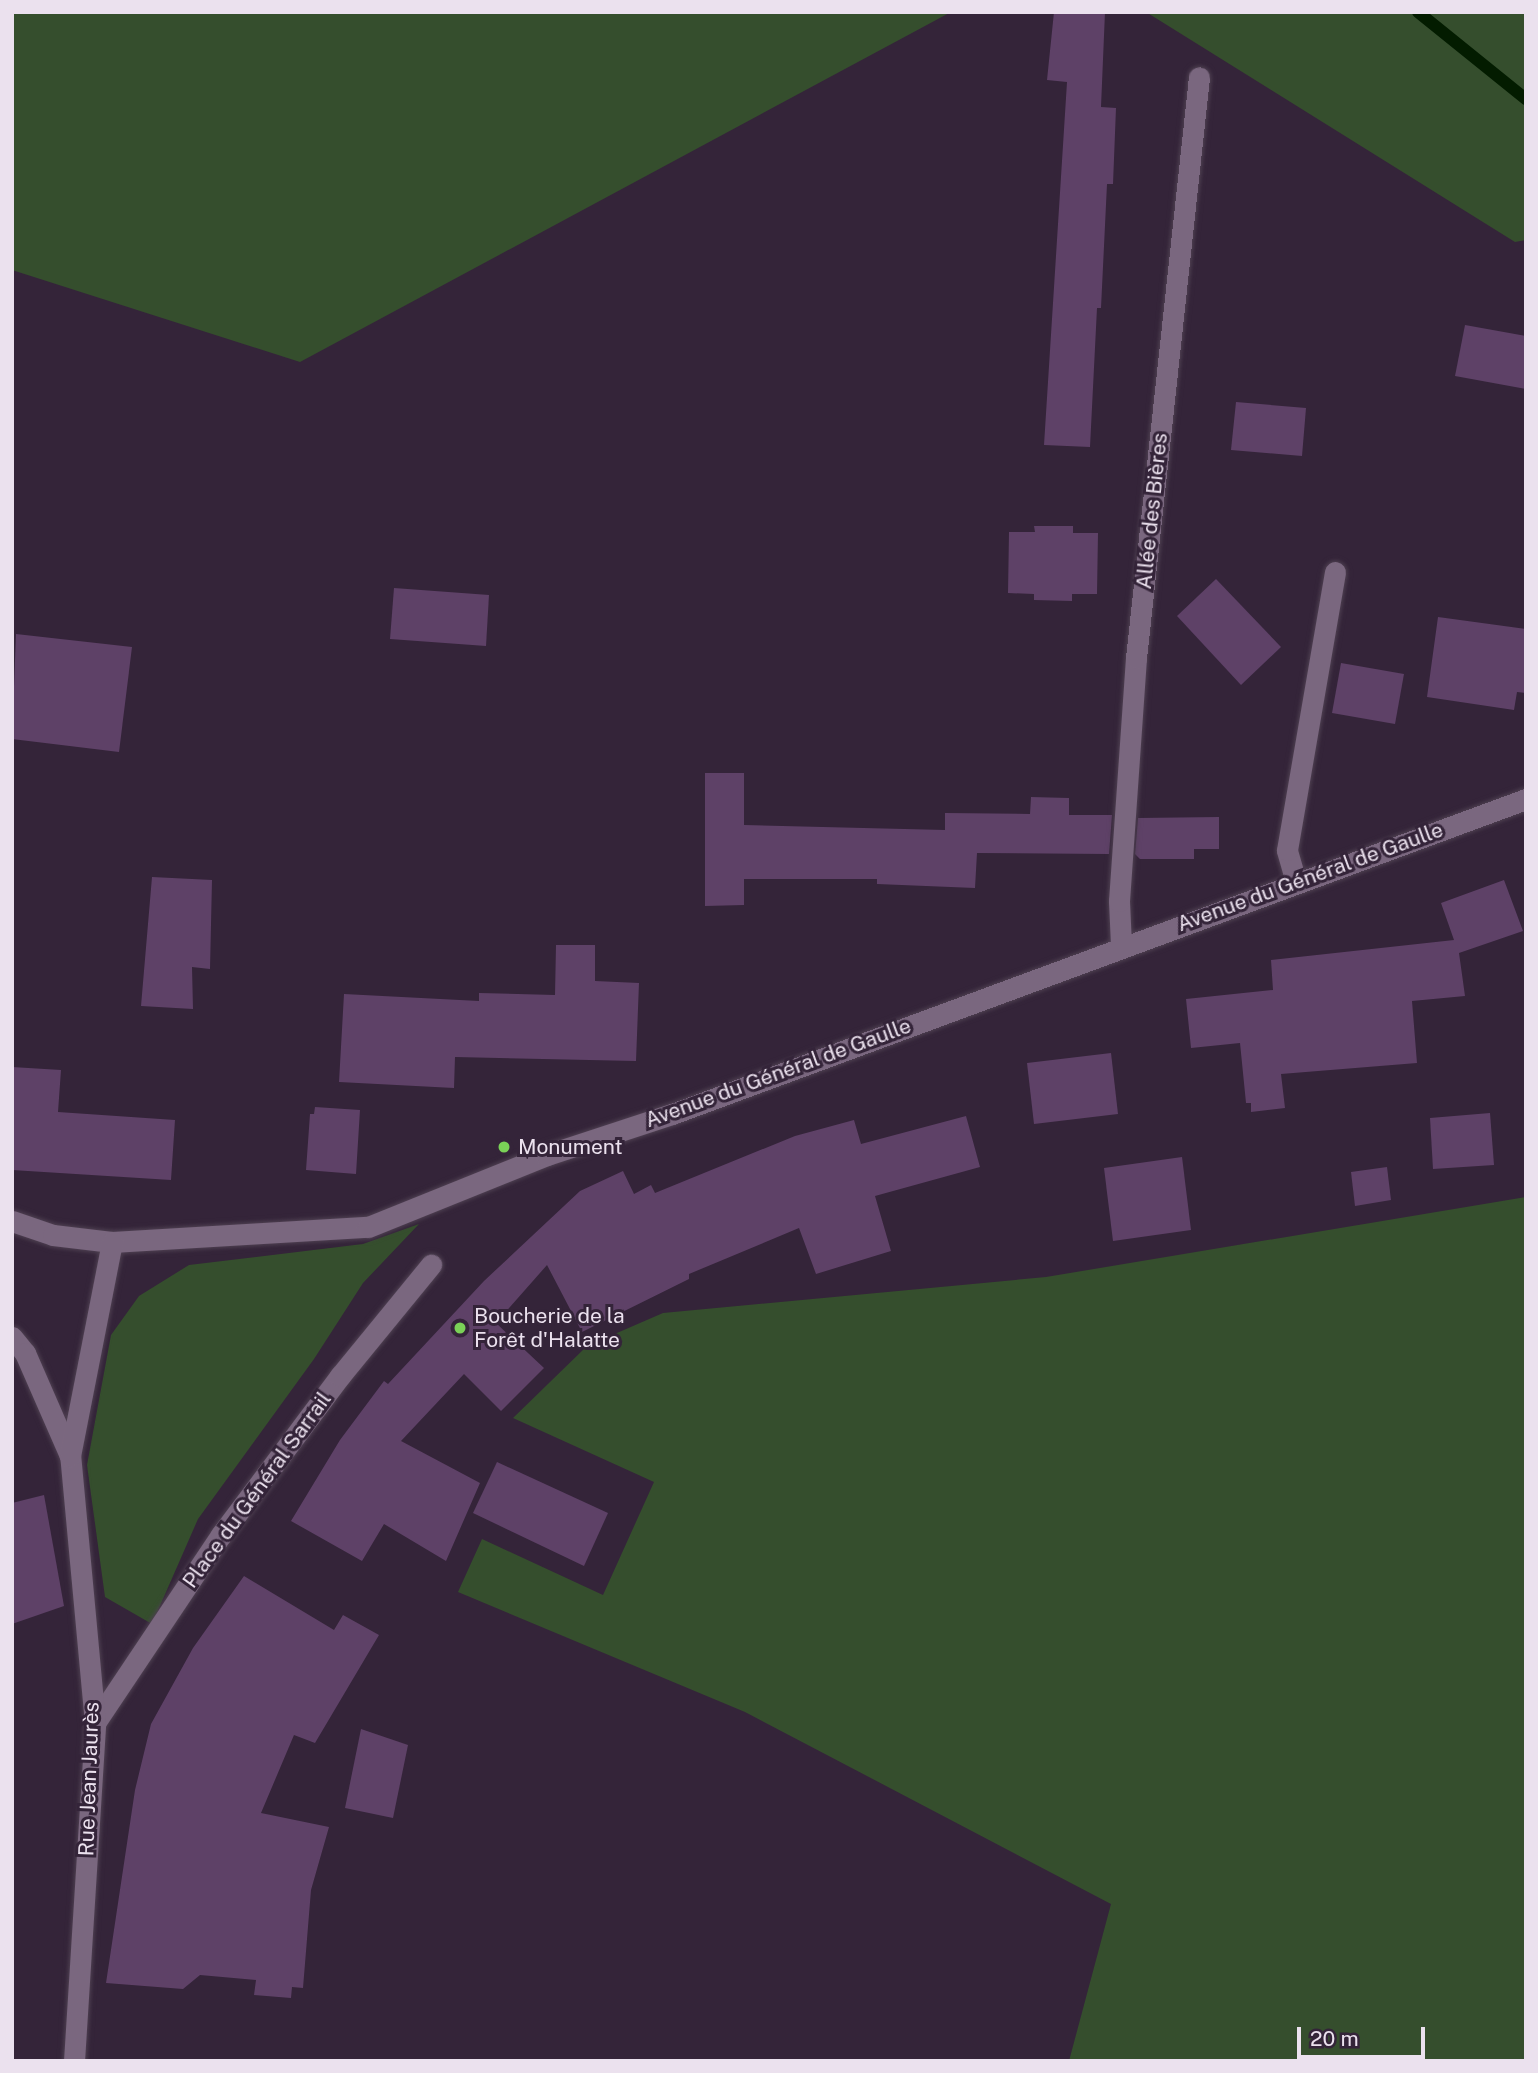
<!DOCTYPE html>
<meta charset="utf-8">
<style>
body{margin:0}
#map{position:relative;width:1538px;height:2073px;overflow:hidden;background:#342439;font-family:"Public Sans",sans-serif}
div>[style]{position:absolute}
.green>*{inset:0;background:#354e2d}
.stream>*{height:12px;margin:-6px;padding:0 6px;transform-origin:6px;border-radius:6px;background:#031c00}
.building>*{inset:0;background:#5e4167}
.roads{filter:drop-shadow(0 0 2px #4e4051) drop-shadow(0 0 2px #4e4051)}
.minor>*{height:21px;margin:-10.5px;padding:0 10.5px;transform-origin:10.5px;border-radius:10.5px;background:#7a677f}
.dots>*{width:19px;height:19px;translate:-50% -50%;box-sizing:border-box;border:4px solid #342439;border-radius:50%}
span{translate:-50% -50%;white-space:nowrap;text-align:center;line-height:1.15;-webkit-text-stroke:6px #342439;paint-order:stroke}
.street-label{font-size:21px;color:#ebe1ee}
.poi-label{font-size:21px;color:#ebe1ee}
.left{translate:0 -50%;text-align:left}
.frame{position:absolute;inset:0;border:14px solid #ebe1ee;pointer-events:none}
.scale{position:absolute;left:1297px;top:2027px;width:128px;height:32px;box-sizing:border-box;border:4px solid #ebe1ee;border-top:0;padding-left:9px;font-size:21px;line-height:24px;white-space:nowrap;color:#ebe1ee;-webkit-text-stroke:5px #342439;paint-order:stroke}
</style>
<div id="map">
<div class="green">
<div style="clip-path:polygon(12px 12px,951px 12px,300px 362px,12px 270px)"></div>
<div style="clip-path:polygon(1146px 12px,1526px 12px,1526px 240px,1515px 242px)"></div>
<div style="clip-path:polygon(1526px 1197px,1526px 2061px,1069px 2061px,1111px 1904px,745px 1712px,458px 1592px,482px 1539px,603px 1595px,654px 1482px,513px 1418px,587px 1346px,663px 1313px,1046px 1277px)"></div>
<div style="clip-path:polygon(419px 1224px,363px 1283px,314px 1359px,198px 1519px,152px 1624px,105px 1597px,87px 1465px,111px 1335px,139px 1296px,189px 1265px,363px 1244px)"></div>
</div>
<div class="stream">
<div style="left:1418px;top:12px;width:139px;rotate:38.9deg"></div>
</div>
<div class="building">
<div style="clip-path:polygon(1054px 12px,1105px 12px,1101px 107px,1116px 108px,1113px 184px,1107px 184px,1101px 308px,1097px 308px,1090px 447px,1044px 445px,1067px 82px,1047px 80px)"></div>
<div style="clip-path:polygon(1465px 325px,1526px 336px,1526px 389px,1455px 376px)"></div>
<div style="clip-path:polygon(1236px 402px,1306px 408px,1302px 456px,1231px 450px)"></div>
<div style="clip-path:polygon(1034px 526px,1073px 526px,1073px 533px,1098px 533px,1097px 594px,1072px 594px,1072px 601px,1034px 600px,1034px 594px,1008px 593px,1009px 532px,1035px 532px)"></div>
<div style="clip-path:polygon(1216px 579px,1281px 647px,1241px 685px,1177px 616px)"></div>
<div style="clip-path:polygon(394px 588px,489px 595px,486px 646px,390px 639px)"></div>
<div style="clip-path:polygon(1438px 617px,1526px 629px,1526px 693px,1517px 692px,1514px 710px,1427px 697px)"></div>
<div style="clip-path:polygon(16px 634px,132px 647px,119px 752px,12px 739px)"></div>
<div style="clip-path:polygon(1341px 663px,1404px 674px,1395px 724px,1332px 713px)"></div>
<div style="clip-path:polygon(705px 773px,744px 773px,744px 825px,945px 830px,945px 813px,1030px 814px,1031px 797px,1069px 798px,1069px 815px,1112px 815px,1109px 854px,977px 853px,975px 888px,877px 884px,877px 879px,744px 879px,744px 905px,705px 906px)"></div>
<div style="clip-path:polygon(1219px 817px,1219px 849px,1194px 849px,1194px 859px,1140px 859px,1135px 854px,1138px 818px)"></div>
<div style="clip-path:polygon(152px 877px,212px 880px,210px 969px,192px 967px,193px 1009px,141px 1006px)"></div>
<div style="clip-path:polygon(1504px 880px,1523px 931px,1459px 953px,1465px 996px,1412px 1001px,1417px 1063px,1281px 1074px,1285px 1108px,1251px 1112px,1251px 1103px,1246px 1103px,1240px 1043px,1191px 1048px,1186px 999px,1273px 990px,1271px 960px,1454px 940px,1441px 903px)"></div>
<div style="clip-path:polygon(556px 945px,595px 945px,595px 981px,639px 983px,636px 1061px,455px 1057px,454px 1088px,339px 1082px,344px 994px,479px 1001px,479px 993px,555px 995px)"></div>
<div style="clip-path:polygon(1111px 1053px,1118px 1114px,1034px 1124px,1027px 1063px)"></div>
<div style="clip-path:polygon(12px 1067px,61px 1070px,58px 1112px,175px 1120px,171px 1180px,12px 1170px)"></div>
<div style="clip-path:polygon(315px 1107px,360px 1110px,356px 1174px,306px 1170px,310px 1114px,314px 1114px)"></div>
<div style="clip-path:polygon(1490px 1113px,1494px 1165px,1433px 1169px,1430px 1118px)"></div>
<div style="clip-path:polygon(966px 1116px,980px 1167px,875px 1196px,891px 1251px,816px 1274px,799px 1228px,689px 1274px,689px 1279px,582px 1332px,547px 1265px,496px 1323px,544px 1368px,501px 1411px,464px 1374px,401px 1441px,480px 1483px,446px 1561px,384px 1524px,362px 1561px,291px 1521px,340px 1440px,384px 1381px,388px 1384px,484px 1281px,580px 1191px,623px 1171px,634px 1194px,651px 1185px,655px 1193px,795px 1136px,854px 1120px,861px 1144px)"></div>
<div style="clip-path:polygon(1182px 1157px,1191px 1230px,1113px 1241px,1104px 1168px)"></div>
<div style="clip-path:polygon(1387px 1167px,1391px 1200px,1355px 1206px,1351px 1172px)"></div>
<div style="clip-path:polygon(497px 1462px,608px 1513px,584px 1566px,473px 1513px)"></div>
<div style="clip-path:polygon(44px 1495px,64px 1606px,12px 1624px,12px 1503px)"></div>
<div style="clip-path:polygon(244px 1576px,334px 1630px,343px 1615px,379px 1635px,315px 1743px,294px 1735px,261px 1813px,329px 1827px,311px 1890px,303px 1988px,292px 1987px,291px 1998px,254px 1995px,256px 1980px,200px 1975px,183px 1989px,106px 1983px,135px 1790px,151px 1724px,193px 1648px)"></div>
<div style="clip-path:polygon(361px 1729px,408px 1745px,393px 1818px,345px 1808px)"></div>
</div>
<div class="roads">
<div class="minor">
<div style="left:1296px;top:882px;width:33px;rotate:-106deg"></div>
<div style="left:1287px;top:850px;width:282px;rotate:-80.2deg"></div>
<div style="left:1121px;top:945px;width:44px;rotate:-92.6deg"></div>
<div style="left:1119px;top:901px;width:244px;rotate:-86deg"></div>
<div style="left:1136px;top:658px;width:584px;rotate:-83.81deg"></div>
<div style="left:12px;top:1221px;width:43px;rotate:18.9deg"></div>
<div style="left:53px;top:1235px;width:59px;rotate:6.8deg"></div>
<div style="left:112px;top:1242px;width:256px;rotate:-3.4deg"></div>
<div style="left:368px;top:1227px;width:193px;rotate:-21.9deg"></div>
<div style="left:547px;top:1155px;width:132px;rotate:-18.2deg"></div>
<div style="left:672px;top:1114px;width:910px;rotate:-20.25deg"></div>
<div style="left:12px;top:1337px;width:21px;rotate:51deg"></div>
<div style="left:25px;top:1353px;width:112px;rotate:66.4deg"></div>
<div style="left:95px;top:1723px;width:226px;rotate:-56.2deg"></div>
<div style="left:221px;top:1535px;width:199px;rotate:-53.2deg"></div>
<div style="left:340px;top:1376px;width:144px;rotate:-50.7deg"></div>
<div style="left:74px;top:2061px;width:339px;rotate:-86.4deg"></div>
<div style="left:95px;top:1723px;width:268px;rotate:-95.3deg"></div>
<div style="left:70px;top:1456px;width:218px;rotate:-78.9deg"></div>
</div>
</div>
<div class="dots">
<div style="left:504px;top:1147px;background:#7ad157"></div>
<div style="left:460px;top:1328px;background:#7ad157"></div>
</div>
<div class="street-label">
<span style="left:1152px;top:511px;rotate:-84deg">Allée des Bières</span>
<span style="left:1310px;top:877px;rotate:-20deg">Avenue du Général de Gaulle</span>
<span style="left:778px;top:1073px;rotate:-20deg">Avenue du Général de Gaulle</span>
<span style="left:257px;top:1490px;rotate:-54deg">Place du Général Sarrail</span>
<span style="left:89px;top:1779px;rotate:-88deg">Rue Jean Jaurès</span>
</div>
<div class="poi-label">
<span class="left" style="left:518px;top:1147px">Monument</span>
<span class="left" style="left:474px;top:1328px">Boucherie de la<br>Forêt d'Halatte</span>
</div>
<div class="frame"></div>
<div class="scale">20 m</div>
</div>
